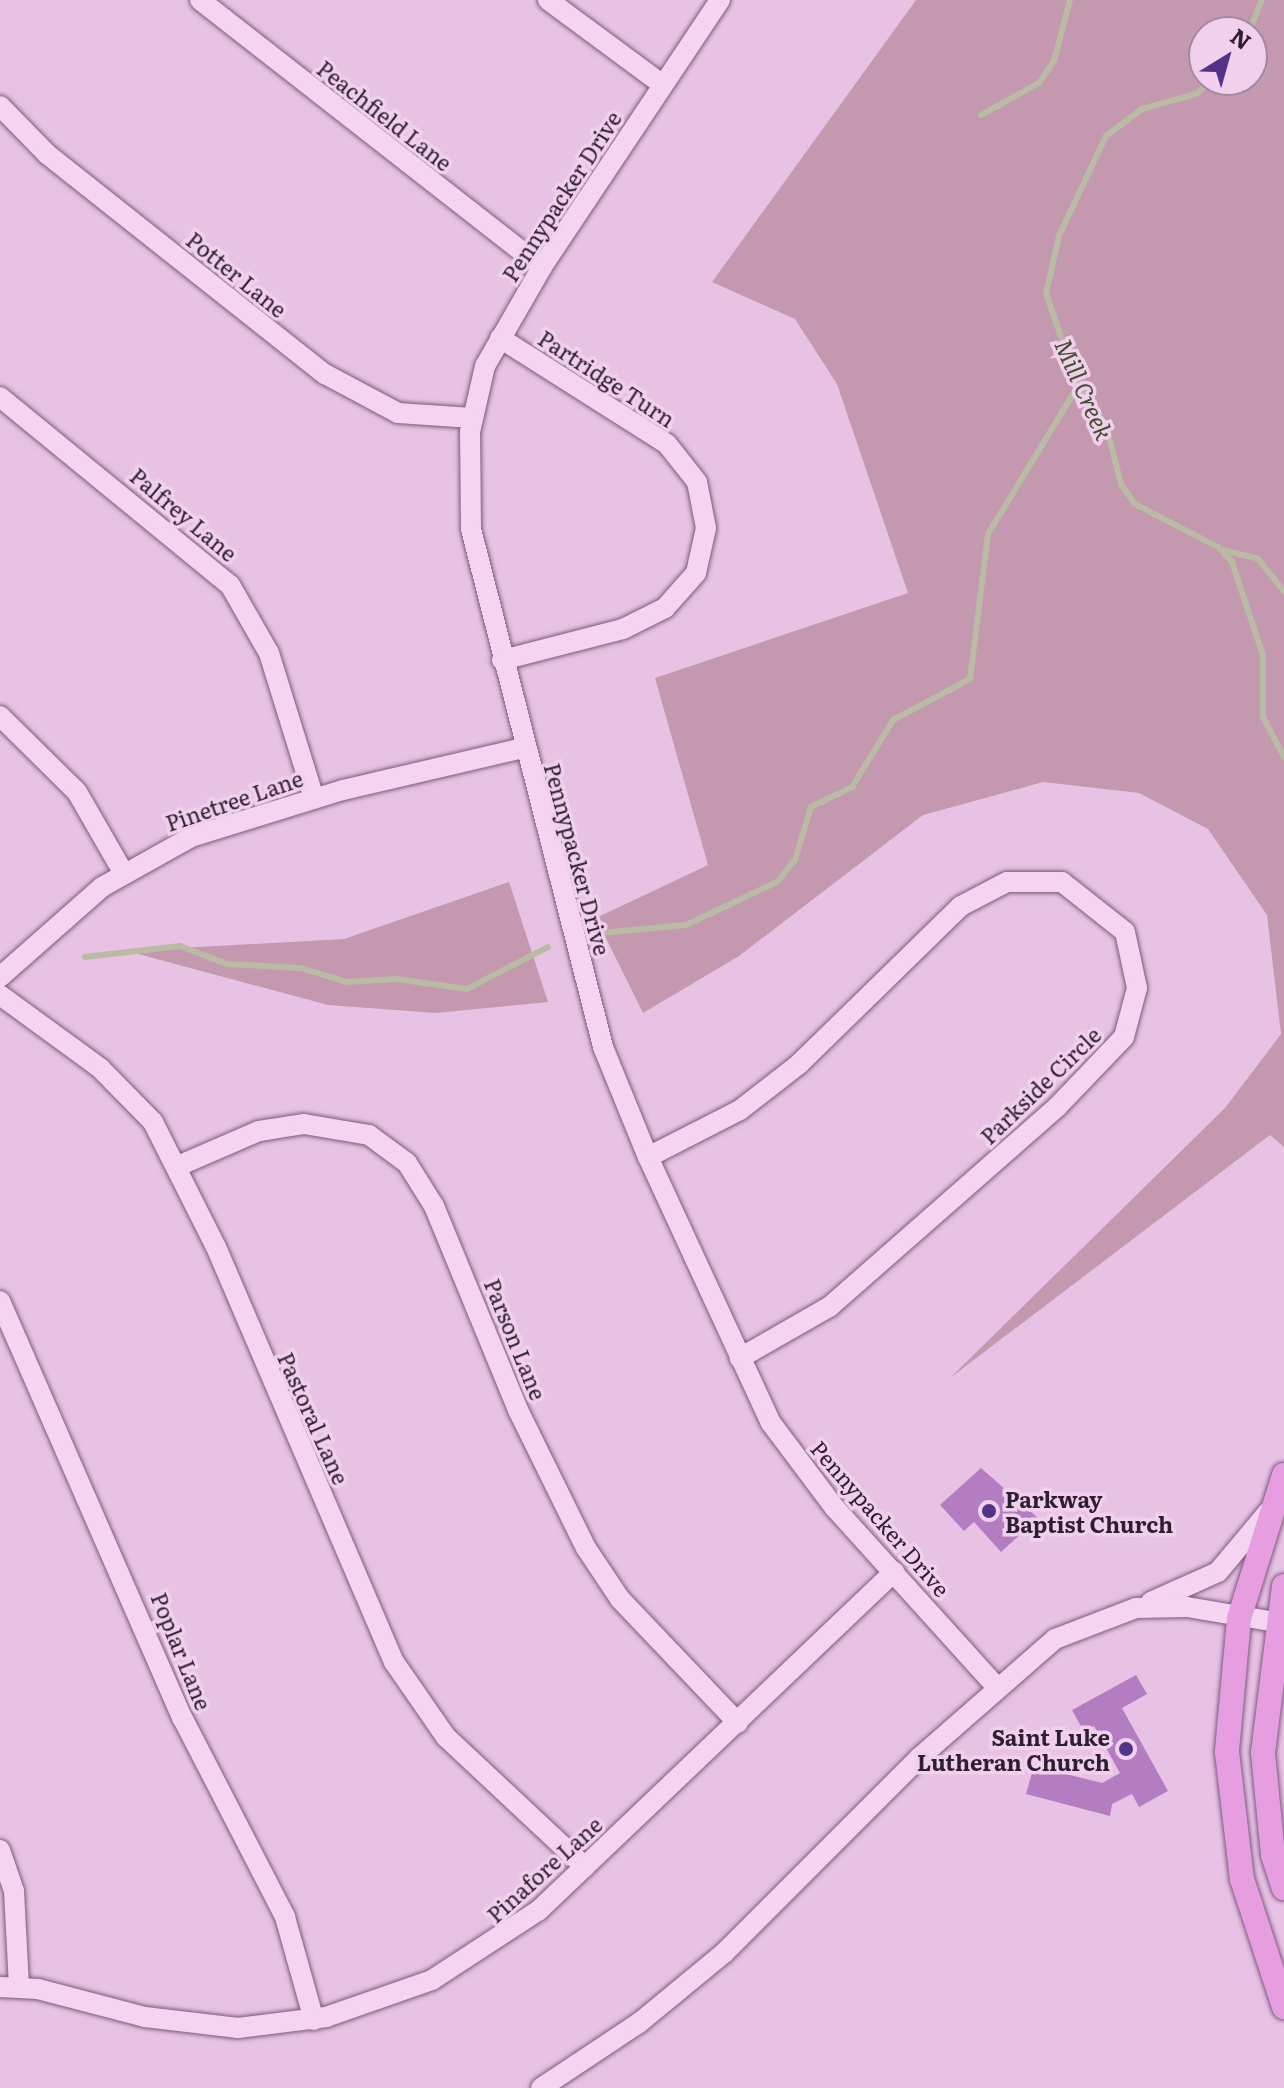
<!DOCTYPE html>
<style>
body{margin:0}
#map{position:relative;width:1284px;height:2088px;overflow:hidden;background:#e8c2e4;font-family:Literata,serif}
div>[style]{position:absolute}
.green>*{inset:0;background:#c498ae}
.stream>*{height:6px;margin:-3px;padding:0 3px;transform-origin:3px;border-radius:3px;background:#b9bba4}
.building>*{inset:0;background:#b47cc1}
.roads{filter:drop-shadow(0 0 2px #7c5b7f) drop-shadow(0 0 2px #7c5b7f)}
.minor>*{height:20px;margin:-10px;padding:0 10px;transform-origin:10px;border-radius:10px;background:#f4d4f1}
.major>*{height:24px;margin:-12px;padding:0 12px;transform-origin:12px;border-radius:12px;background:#e79ee1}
.dots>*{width:22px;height:22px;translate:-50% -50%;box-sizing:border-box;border:4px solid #f0d0ed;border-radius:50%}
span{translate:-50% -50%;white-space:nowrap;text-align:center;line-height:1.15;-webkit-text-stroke:7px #f0d0ed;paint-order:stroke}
.street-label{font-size:22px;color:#2e1e31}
.poi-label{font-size:22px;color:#2e1e31;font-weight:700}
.left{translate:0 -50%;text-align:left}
.right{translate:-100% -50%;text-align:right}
.water-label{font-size:24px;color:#444f2f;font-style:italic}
.north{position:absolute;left:1188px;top:16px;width:80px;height:80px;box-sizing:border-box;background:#f0d0ed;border:2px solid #a289a2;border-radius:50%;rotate:37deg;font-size:22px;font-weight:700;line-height:32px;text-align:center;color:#2e1e31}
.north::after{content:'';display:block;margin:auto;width:28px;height:36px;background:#533387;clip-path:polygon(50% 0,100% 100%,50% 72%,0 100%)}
</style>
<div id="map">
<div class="green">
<div style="clip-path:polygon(evenodd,916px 0,1284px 0,1284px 1147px,1270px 1135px,950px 1378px,1225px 1108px,1281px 1034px,1267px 915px,1208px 829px,1139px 793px,1043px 782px,923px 815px,739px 956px,643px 1013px,596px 918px,708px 865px,655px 678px,908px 593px,837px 384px,795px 319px,712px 282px,916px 0,1204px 32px,1252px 32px,1252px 80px,1204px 80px,1204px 32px)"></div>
<div style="clip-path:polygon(509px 882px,548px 1002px,436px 1013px,328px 1005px,127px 951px,344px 939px)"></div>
</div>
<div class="stream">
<div style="left:1249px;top:32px;width:35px;rotate:-68deg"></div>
<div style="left:1214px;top:80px;width:23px;rotate:142deg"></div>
<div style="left:1196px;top:94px;width:56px;rotate:164.5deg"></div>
<div style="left:1142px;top:109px;width:45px;rotate:143.1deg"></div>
<div style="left:1106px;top:136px;width:110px;rotate:115.2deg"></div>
<div style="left:1059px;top:236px;width:58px;rotate:102.8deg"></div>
<div style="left:1046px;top:293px;width:98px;rotate:71deg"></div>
<div style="left:1078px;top:386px;width:48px;rotate:54.3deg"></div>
<div style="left:1106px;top:425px;width:61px;rotate:75.7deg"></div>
<div style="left:1121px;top:484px;width:24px;rotate:55deg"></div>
<div style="left:1135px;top:504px;width:93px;rotate:27.4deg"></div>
<div style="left:1218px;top:547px;width:21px;rotate:47deg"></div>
<div style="left:1232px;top:562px;width:98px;rotate:71.6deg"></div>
<div style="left:1263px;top:655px;width:62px;rotate:90deg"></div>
<div style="left:1263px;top:717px;width:45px;rotate:62.3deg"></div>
<div style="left:981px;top:115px;width:66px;rotate:-28.9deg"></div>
<div style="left:1039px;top:83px;width:27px;rotate:-56deg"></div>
<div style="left:1054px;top:61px;width:63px;rotate:-75.3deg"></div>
<div style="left:1223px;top:550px;width:36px;rotate:14deg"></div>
<div style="left:1258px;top:559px;width:41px;rotate:50.9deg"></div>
<div style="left:600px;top:933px;width:86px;rotate:-5.3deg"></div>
<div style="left:686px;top:925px;width:101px;rotate:-25.3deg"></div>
<div style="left:777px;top:882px;width:28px;rotate:-51deg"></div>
<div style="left:795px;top:860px;width:55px;rotate:-73.2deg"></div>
<div style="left:811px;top:807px;width:46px;rotate:-26deg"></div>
<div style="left:852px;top:787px;width:79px;rotate:-58.5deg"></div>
<div style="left:893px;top:720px;width:87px;rotate:-28deg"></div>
<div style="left:970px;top:679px;width:146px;rotate:-82.9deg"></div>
<div style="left:988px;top:534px;width:173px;rotate:-58.7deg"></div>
<div style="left:85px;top:957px;width:96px;rotate:-6.6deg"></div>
<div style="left:180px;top:946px;width:50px;rotate:21deg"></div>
<div style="left:227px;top:964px;width:74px;rotate:3.1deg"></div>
<div style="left:301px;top:968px;width:47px;rotate:17.3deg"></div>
<div style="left:346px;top:982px;width:50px;rotate:-3.4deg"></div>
<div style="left:396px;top:979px;width:72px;rotate:8deg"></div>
<div style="left:467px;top:989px;width:91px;rotate:-27.4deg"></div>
</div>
<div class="building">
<div style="clip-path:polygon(981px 1468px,1038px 1518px,1001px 1552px,974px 1522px,964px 1531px,940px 1505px)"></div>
<div style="clip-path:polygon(1136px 1675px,1147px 1694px,1122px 1708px,1168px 1791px,1139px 1807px,1132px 1794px,1112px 1804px,1110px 1816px,1026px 1794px,1034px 1766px,1102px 1783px,1120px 1773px,1094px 1726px,1084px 1732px,1072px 1710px)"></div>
</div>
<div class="roads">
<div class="minor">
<div style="left:200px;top:0;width:434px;rotate:38deg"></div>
<div style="left:548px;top:0;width:143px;rotate:36.5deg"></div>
<div style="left:720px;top:0;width:321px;rotate:123.7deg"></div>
<div style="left:542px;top:267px;width:114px;rotate:119.9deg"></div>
<div style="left:485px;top:366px;width:68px;rotate:102.8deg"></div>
<div style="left:470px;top:432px;width:97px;rotate:89.4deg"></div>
<div style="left:471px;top:529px;width:535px;rotate:75.7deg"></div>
<div style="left:603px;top:1047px;width:119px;rotate:67.8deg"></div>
<div style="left:648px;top:1157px;width:293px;rotate:65.2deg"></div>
<div style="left:771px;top:1423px;width:105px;rotate:53.1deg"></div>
<div style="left:834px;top:1507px;width:241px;rotate:47.9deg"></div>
<div style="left:0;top:106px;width:67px;rotate:45.6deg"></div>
<div style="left:47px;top:154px;width:355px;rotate:38.4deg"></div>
<div style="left:325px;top:374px;width:83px;rotate:28.1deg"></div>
<div style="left:398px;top:413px;width:74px;rotate:3.9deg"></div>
<div style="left:500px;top:338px;width:198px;rotate:32.4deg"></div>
<div style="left:667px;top:444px;width:48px;rotate:51.7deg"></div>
<div style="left:697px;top:482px;width:47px;rotate:78.9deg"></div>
<div style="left:706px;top:528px;width:46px;rotate:102.5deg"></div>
<div style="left:696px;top:573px;width:47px;rotate:131.5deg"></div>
<div style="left:665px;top:608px;width:47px;rotate:153.4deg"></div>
<div style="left:623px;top:629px;width:125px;rotate:165.6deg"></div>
<div style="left:0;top:397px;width:297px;rotate:39.3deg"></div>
<div style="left:230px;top:585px;width:78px;rotate:60.2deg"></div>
<div style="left:269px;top:653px;width:152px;rotate:72.8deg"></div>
<div style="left:0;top:716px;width:108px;rotate:44.6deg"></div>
<div style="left:77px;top:792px;width:92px;rotate:60.1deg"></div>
<div style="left:0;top:977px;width:136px;rotate:-41.4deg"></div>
<div style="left:102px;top:887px;width:102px;rotate:-29.3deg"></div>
<div style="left:191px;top:837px;width:159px;rotate:-17.2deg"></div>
<div style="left:343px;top:790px;width:186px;rotate:-13.1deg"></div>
<div style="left:0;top:995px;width:124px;rotate:36.1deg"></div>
<div style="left:100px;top:1068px;width:76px;rotate:45.5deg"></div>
<div style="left:153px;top:1122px;width:140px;rotate:63.3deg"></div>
<div style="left:216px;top:1247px;width:452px;rotate:66.8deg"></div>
<div style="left:394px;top:1662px;width:91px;rotate:55.3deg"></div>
<div style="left:446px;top:1737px;width:190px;rotate:43.1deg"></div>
<div style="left:648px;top:1157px;width:103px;rotate:-27.1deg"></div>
<div style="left:740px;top:1110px;width:75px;rotate:-37.9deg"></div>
<div style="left:799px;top:1064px;width:226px;rotate:-44.3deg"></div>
<div style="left:961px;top:906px;width:52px;rotate:-27.6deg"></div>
<div style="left:1007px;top:882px;width:55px"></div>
<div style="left:1062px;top:882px;width:80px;rotate:38.4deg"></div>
<div style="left:1125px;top:932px;width:57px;rotate:77.9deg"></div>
<div style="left:1137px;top:988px;width:51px;rotate:104.9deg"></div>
<div style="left:1124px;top:1037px;width:97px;rotate:133.7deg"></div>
<div style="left:1057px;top:1107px;width:303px;rotate:138.7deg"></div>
<div style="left:829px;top:1307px;width:103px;rotate:150.2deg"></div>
<div style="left:178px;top:1166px;width:88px;rotate:-23.4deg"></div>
<div style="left:259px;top:1131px;width:46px;rotate:-8.8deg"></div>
<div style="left:304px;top:1124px;width:66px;rotate:9.6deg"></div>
<div style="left:369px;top:1135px;width:47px;rotate:36.4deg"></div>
<div style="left:407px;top:1163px;width:51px;rotate:57.9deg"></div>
<div style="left:434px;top:1206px;width:221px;rotate:67.6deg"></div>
<div style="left:518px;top:1410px;width:154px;rotate:63.8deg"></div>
<div style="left:586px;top:1548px;width:61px;rotate:56.3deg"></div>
<div style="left:620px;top:1599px;width:171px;rotate:46.4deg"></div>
<div style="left:0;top:1301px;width:456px;rotate:66.4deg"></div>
<div style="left:183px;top:1719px;width:223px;rotate:62.7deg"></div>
<div style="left:285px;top:1917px;width:107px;rotate:74.3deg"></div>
<div style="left:1151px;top:1602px;width:73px;rotate:-24.1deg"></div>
<div style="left:1218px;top:1572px;width:78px;rotate:-50.2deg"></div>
<div style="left:0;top:1850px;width:43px;rotate:71.1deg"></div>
<div style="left:14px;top:1891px;width:96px;rotate:87deg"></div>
<div style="left:0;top:1987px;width:38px;rotate:3deg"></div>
<div style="left:38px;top:1989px;width:111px;rotate:14.7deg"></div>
<div style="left:145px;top:2017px;width:94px;rotate:6.7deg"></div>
<div style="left:238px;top:2028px;width:89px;rotate:-7.1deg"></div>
<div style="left:326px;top:2017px;width:112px;rotate:-19.2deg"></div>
<div style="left:432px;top:1980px;width:126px;rotate:-33.1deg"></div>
<div style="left:538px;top:1911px;width:492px;rotate:-43.6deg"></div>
<div style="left:541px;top:2088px;width:118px;rotate:-33.6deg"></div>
<div style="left:639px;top:2023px;width:110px;rotate:-39.5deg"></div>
<div style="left:724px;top:1953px;width:276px;rotate:-45deg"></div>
<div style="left:919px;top:1758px;width:181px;rotate:-41.2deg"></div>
<div style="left:1055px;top:1639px;width:87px;rotate:-20.9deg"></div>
<div style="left:1136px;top:1608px;width:51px;rotate:-1.1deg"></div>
<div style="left:1187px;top:1607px;width:90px;rotate:9.6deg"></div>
</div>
<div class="major">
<div style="left:1284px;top:1475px;width:151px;rotate:107.4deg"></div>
<div style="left:1239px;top:1619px;width:134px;rotate:95.2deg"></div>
<div style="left:1227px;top:1752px;width:128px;rotate:83.3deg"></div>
<div style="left:1242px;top:1879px;width:135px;rotate:71.8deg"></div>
<div style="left:1284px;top:1586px;width:168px;rotate:97.2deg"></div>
<div style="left:1263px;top:1753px;width:102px;rotate:84.4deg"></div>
<div style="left:1273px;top:1855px;width:35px;rotate:72deg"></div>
</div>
</div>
<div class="dots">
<div style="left:989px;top:1511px;background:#533387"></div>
<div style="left:1126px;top:1749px;background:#533387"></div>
</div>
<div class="street-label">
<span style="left:385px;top:115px;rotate:38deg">Peachfield Lane</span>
<span style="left:561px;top:196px;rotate:-57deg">Pennypacker Drive</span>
<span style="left:237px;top:274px;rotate:39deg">Potter Lane</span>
<span style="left:607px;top:378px;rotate:33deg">Partridge Turn</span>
<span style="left:184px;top:514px;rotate:40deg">Palfrey Lane</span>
<span style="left:234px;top:800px;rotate:-19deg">Pinetree Lane</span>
<span style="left:578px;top:859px;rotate:75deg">Pennypacker Drive</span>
<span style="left:1040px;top:1085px;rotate:-44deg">Parkside Circle</span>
<span style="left:516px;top:1339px;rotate:68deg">Parson Lane</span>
<span style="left:314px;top:1418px;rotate:66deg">Pastoral Lane</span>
<span style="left:881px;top:1518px;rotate:49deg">Pennypacker Drive</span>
<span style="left:182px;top:1651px;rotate:68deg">Poplar Lane</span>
<span style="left:544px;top:1869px;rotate:-42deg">Pinafore Lane</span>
</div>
<div class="poi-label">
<span class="left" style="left:1005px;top:1511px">Parkway<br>Baptist Church</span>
<span class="right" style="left:1110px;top:1749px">Saint Luke<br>Lutheran Church</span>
</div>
<div class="water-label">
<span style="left:1085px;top:389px;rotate:66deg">Mill Creek</span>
</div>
<div class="north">N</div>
</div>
